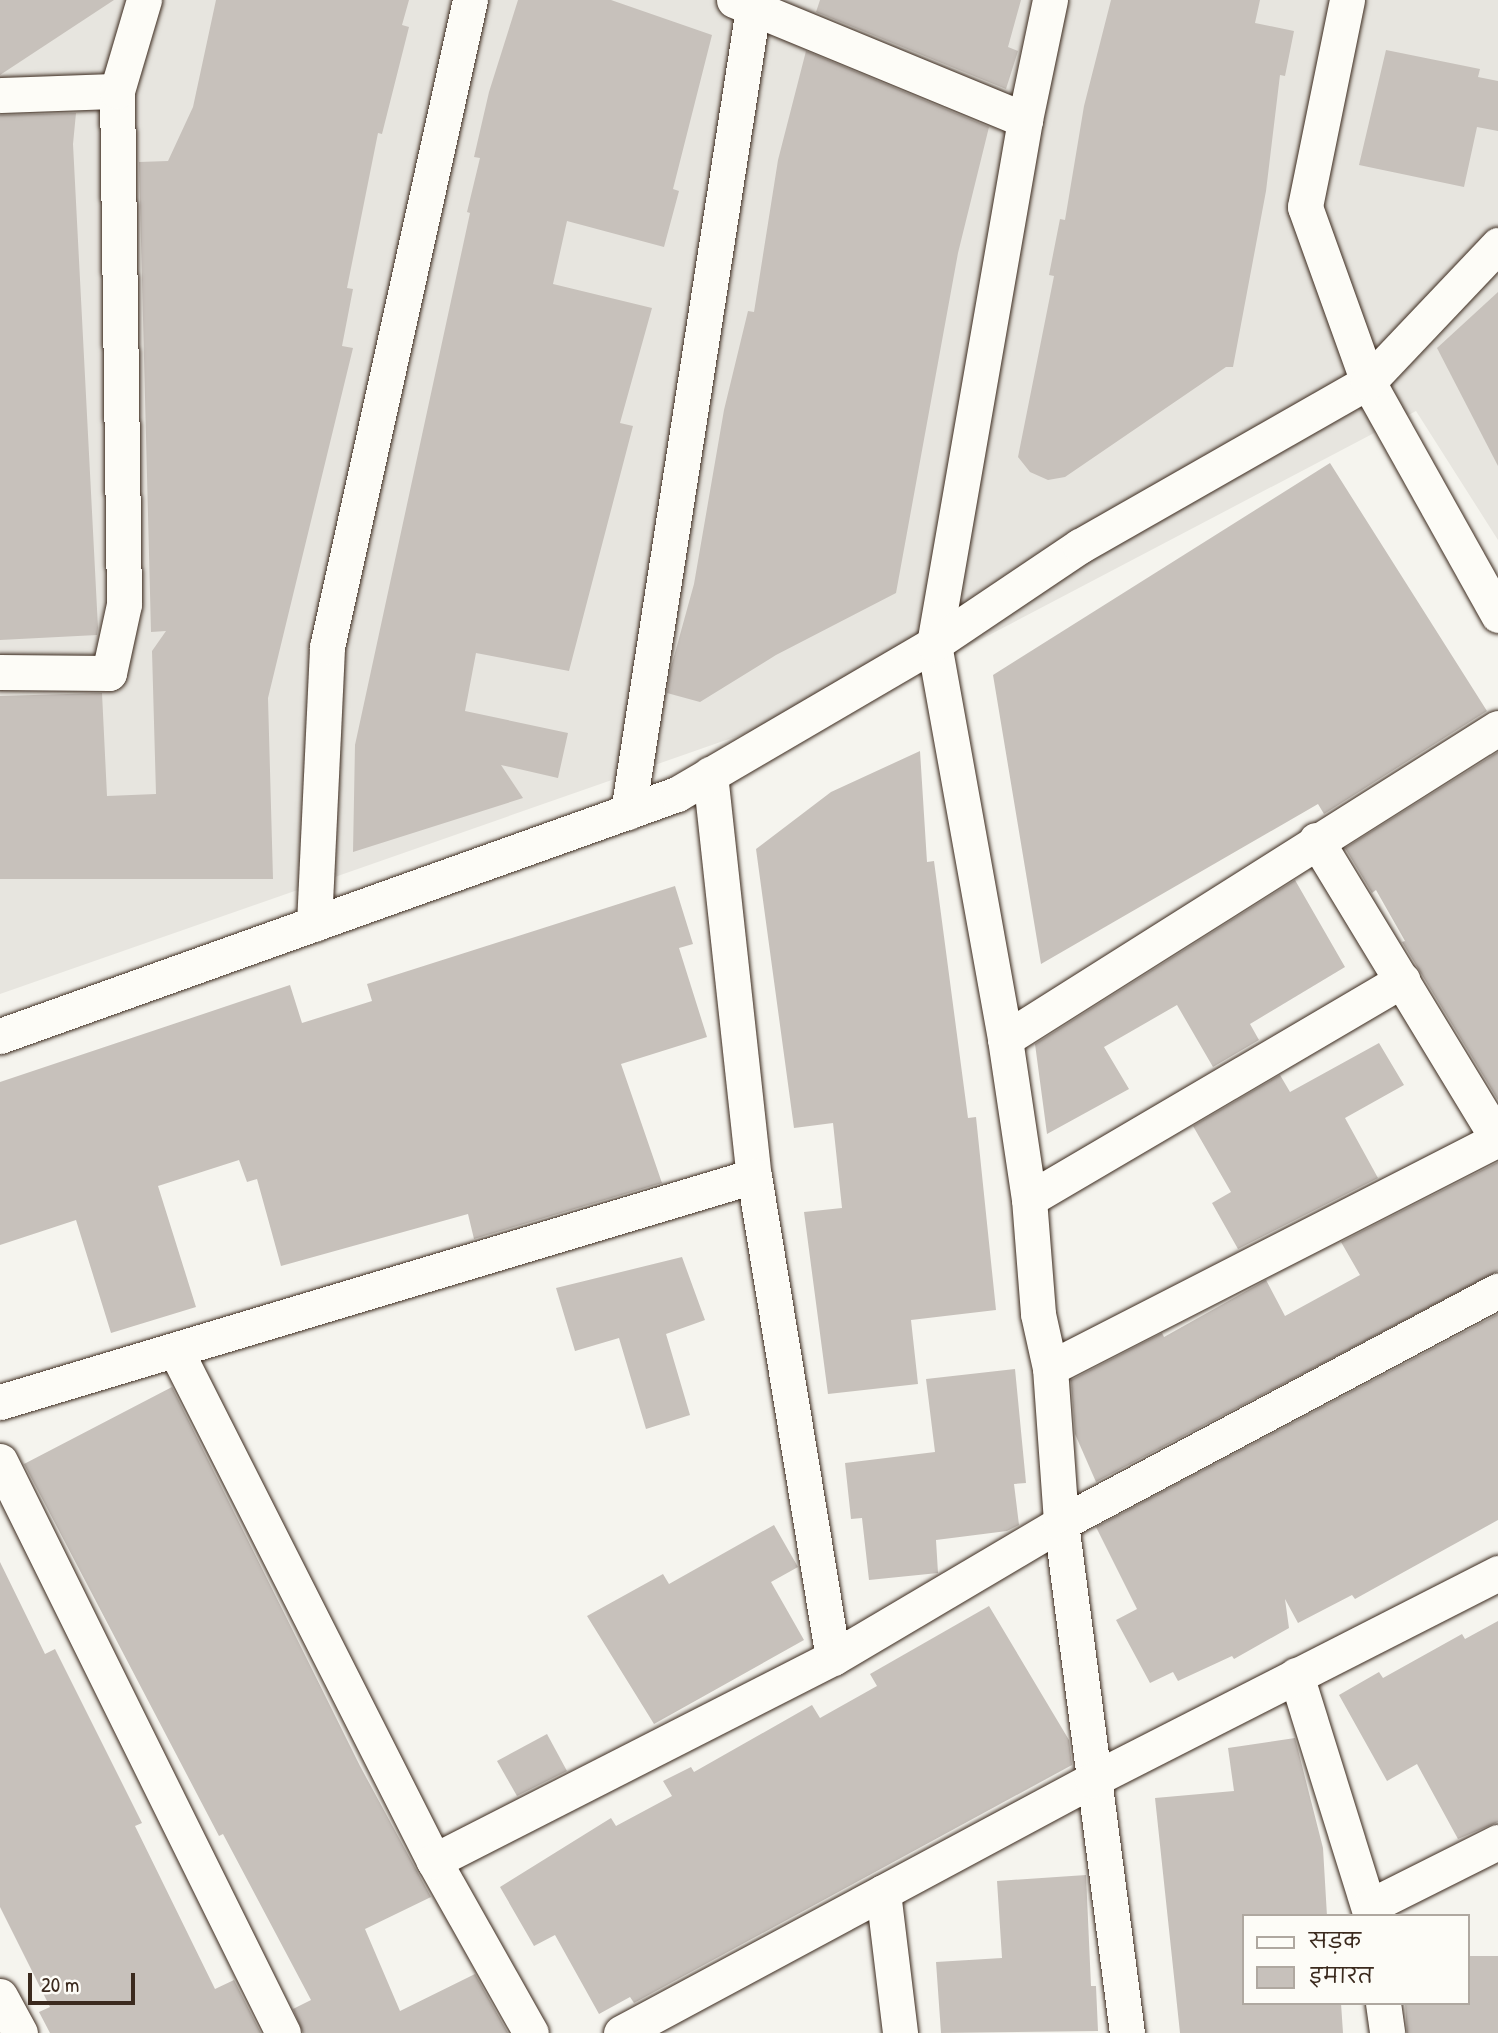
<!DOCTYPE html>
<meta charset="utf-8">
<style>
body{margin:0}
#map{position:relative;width:1498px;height:2033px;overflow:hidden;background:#f5f4ee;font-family:"Patrick Hand","Playpen Sans Deva",sans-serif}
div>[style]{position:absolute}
.built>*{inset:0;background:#e7e5df}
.building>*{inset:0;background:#c7c1bb}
.roads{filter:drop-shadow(0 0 2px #3b2a1e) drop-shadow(0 0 2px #3b2a1e)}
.minor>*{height:35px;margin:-17.5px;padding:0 17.5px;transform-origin:17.5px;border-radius:17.5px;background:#fdfcf7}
span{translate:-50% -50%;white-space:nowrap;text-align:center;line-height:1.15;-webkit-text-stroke:7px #fdfcf7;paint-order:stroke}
.legend{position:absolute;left:1242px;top:1914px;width:228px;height:91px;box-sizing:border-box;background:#fdfcf7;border:2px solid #afa8a0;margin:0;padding:9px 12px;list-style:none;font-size:21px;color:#3b2a1e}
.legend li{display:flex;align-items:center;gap:14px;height:35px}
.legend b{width:35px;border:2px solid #afa8a0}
.scale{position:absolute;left:28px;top:1973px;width:107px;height:32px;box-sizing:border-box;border:4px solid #3b2a1e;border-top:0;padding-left:9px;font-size:21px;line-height:24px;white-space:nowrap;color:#3b2a1e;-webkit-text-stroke:5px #fdfcf7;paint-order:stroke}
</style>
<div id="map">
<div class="built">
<div style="clip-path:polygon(0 0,1498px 0,1498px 540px,1416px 411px,915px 674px,0 994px)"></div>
</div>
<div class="building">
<div style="clip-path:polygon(0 0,114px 0,0 75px)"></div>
<div style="clip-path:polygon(216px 0,409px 0,402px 25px,409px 27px,382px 134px,378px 133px,347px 288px,353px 289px,342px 346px,353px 348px,268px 698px,273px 879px,0 879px,0 696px,102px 693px,107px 796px,156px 794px,152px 651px,166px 631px,151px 632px,139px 162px,168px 161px,193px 107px)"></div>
<div style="clip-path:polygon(518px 0,611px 0,712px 35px,673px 189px,679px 191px,664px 247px,567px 221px,553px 284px,652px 308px,620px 423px,633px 426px,569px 671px,476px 653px,465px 711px,568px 733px,558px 778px,501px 765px,523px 798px,353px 852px,355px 745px,470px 213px,467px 212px,480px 158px,474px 157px,489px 92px)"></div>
<div style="clip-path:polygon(820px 0,1021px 0,1008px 47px,1018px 51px,1006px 89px,816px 12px)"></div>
<div style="clip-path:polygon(1111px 0,1260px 0,1255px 23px,1294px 31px,1285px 76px,1280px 75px,1266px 191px,1233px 367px,1226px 367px,1065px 477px,1048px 480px,1030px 472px,1018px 457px,1054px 276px,1049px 275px,1060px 219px,1065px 220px,1084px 106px)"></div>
<div style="clip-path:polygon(1386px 50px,1480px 69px,1478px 77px,1498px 81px,1498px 131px,1477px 127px,1464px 187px,1359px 165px)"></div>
<div style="clip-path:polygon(806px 51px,989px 127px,958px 253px,896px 593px,776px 655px,700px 702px,667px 693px,670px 671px,694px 584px,724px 410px,748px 311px,754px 312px,778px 160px)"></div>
<div style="clip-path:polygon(76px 113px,73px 144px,98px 628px,97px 635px,0 640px,0 115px)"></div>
<div style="clip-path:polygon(1498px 292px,1498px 466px,1437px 348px)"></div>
<div style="clip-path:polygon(1330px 463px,1487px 711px,1324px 814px,1318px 804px,1041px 964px,993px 675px)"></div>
<div style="clip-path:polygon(920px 751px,927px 862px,934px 861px,968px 1118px,976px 1117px,996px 1310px,911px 1320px,918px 1384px,828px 1394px,804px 1212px,842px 1208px,833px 1123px,794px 1128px,756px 849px,831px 792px)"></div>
<div style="clip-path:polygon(1498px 752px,1498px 1100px,1402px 942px,1405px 941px,1376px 890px,1372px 893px,1345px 848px)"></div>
<div style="clip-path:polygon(1295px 880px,1345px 967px,1250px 1024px,1259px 1040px,1213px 1067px,1177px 1005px,1104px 1047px,1129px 1089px,1047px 1134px,1035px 1044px)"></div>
<div style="clip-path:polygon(675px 886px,693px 944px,679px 948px,707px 1037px,621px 1064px,662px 1183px,474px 1239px,468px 1214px,281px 1266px,257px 1179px,247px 1182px,239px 1160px,158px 1186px,196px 1307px,111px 1333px,76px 1220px,0 1245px,0 1082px,290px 985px,302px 1023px,372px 1001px,367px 984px)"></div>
<div style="clip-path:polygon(1379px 1043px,1404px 1085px,1345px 1118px,1378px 1178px,1238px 1249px,1212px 1203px,1231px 1192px,1193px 1126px,1280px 1075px,1290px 1092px)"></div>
<div style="clip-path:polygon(1498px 1162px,1498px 1271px,1096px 1482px,1075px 1434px,1071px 1380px,1162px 1333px,1164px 1337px,1266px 1280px,1285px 1316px,1360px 1275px,1341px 1242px)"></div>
<div style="clip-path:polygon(682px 1257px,705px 1320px,666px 1334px,690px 1415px,646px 1429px,619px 1338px,575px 1351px,556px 1288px)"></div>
<div style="clip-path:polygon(1498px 1314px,1498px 1520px,1355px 1599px,1352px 1595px,1298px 1623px,1285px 1599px,1289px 1628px,1234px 1659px,1232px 1656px,1178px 1681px,1173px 1672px,1150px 1683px,1116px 1620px,1137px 1609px,1096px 1527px)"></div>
<div style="clip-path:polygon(1015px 1369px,1026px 1483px,1014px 1484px,1019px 1525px,1007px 1531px,936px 1540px,938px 1573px,869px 1580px,862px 1518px,851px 1519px,845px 1463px,935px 1452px,926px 1379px)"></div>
<div style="clip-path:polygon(172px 1387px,360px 1766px,431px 1897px,365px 1929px,400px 2011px,475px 1974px,508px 2033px,303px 2033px,293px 2009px,311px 2000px,223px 1834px,219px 1836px,24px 1464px)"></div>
<div style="clip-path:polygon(774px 1525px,798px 1567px,771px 1582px,804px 1640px,654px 1724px,587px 1616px,663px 1574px,669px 1584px)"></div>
<div style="clip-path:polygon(0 1562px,45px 1654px,55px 1649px,142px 1823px,135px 1826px,215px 1989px,234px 1980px,261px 2033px,50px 2033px,39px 2012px,50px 2007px,0 1907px)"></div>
<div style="clip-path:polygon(989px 1606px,1069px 1740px,1072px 1765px,634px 2003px,630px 1997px,599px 2014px,555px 1935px,534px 1946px,500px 1887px,611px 1818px,616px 1826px,672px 1796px,663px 1781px,691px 1767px,694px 1772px,812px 1705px,820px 1718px,877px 1686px,870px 1674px)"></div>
<div style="clip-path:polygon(1498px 1621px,1498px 1822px,1458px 1839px,1417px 1764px,1387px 1781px,1339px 1695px,1379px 1672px,1383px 1678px,1462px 1634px,1465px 1639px)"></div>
<div style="clip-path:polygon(547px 1734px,567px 1771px,517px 1796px,497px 1761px)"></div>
<div style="clip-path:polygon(1295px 1738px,1323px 1848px,1327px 1916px,1244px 1916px,1244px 2003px,1341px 2003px,1343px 2033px,1180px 2033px,1155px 1798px,1234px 1791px,1228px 1748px)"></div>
<div style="clip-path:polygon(1086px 1875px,1091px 1986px,1096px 1986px,1098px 2031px,941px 2033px,936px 1962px,1002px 1958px,997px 1881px)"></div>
<div style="clip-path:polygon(1468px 1956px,1498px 1956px,1498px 2033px,1407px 2033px,1405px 2003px,1468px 2003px)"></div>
</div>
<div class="roads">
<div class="minor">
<div style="left:734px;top:0;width:315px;rotate:22.4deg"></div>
<div style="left:1050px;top:0;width:123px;rotate:101.8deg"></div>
<div style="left:1025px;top:120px;width:532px;rotate:99.85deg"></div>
<div style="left:934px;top:644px;width:401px;rotate:79.8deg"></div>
<div style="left:1005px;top:1039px;width:162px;rotate:81.5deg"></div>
<div style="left:1029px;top:1199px;width:115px;rotate:85.5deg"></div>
<div style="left:1038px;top:1314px;width:55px;rotate:77.5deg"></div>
<div style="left:1050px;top:1368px;width:155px;rotate:85.9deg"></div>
<div style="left:1061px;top:1523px;width:514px;rotate:82.63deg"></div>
<div style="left:1347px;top:0;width:211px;rotate:101.5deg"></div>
<div style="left:1305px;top:207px;width:186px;rotate:70.2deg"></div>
<div style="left:1368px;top:382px;width:267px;rotate:60.8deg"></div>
<div style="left:0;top:95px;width:117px;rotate:-2deg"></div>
<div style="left:0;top:672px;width:109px;rotate:0.5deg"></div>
<div style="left:109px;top:673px;width:71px;rotate:-77.7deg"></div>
<div style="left:124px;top:604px;width:513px;rotate:-90.78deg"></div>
<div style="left:117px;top:91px;width:95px;rotate:-73.5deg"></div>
<div style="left:710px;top:774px;width:404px;rotate:83.8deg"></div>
<div style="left:754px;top:1176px;width:488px;rotate:80.7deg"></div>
<div style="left:628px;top:812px;width:814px;rotate:-81.16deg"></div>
<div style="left:1316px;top:840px;width:350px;rotate:58.7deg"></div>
<div style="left:314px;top:924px;width:277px;rotate:-87.3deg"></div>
<div style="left:327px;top:647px;width:663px;rotate:-77.54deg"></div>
<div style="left:0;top:1036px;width:719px;rotate:-19.67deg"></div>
<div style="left:677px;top:794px;width:298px;rotate:-30.3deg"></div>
<div style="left:934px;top:644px;width:176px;rotate:-33.9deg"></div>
<div style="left:1080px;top:546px;width:331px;rotate:-29.7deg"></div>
<div style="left:1368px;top:382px;width:189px;rotate:-46.5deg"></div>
<div style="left:1005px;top:1039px;width:583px;rotate:-32.25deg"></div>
<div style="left:1029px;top:1199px;width:433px;rotate:-30.4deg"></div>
<div style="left:176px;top:1351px;width:572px;rotate:63.17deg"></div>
<div style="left:434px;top:1861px;width:197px;rotate:60.6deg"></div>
<div style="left:1050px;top:1368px;width:503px;rotate:-27.07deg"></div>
<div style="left:0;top:1402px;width:787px;rotate:-16.69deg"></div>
<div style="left:0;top:1461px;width:638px;rotate:63.68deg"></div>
<div style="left:1296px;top:1675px;width:252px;rotate:72.7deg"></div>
<div style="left:434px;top:1861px;width:448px;rotate:-27deg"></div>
<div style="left:833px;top:1658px;width:265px;rotate:-30.6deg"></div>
<div style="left:1061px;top:1523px;width:495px;rotate:-28deg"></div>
<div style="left:883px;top:1892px;width:142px;rotate:83.1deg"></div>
<div style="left:1370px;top:1906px;width:143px;rotate:-26.6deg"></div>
<div style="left:0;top:1996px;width:42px;rotate:61.6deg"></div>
<div style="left:1383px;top:2003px;width:30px;rotate:82deg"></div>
<div style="left:621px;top:2033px;width:535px;rotate:-28.24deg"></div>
<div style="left:1092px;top:1780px;width:456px;rotate:-27deg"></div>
</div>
</div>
<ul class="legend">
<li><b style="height:9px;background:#fdfcf7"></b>सड़क</li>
<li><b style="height:19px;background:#c7c1bb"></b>इमारत</li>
</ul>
<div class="scale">20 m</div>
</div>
